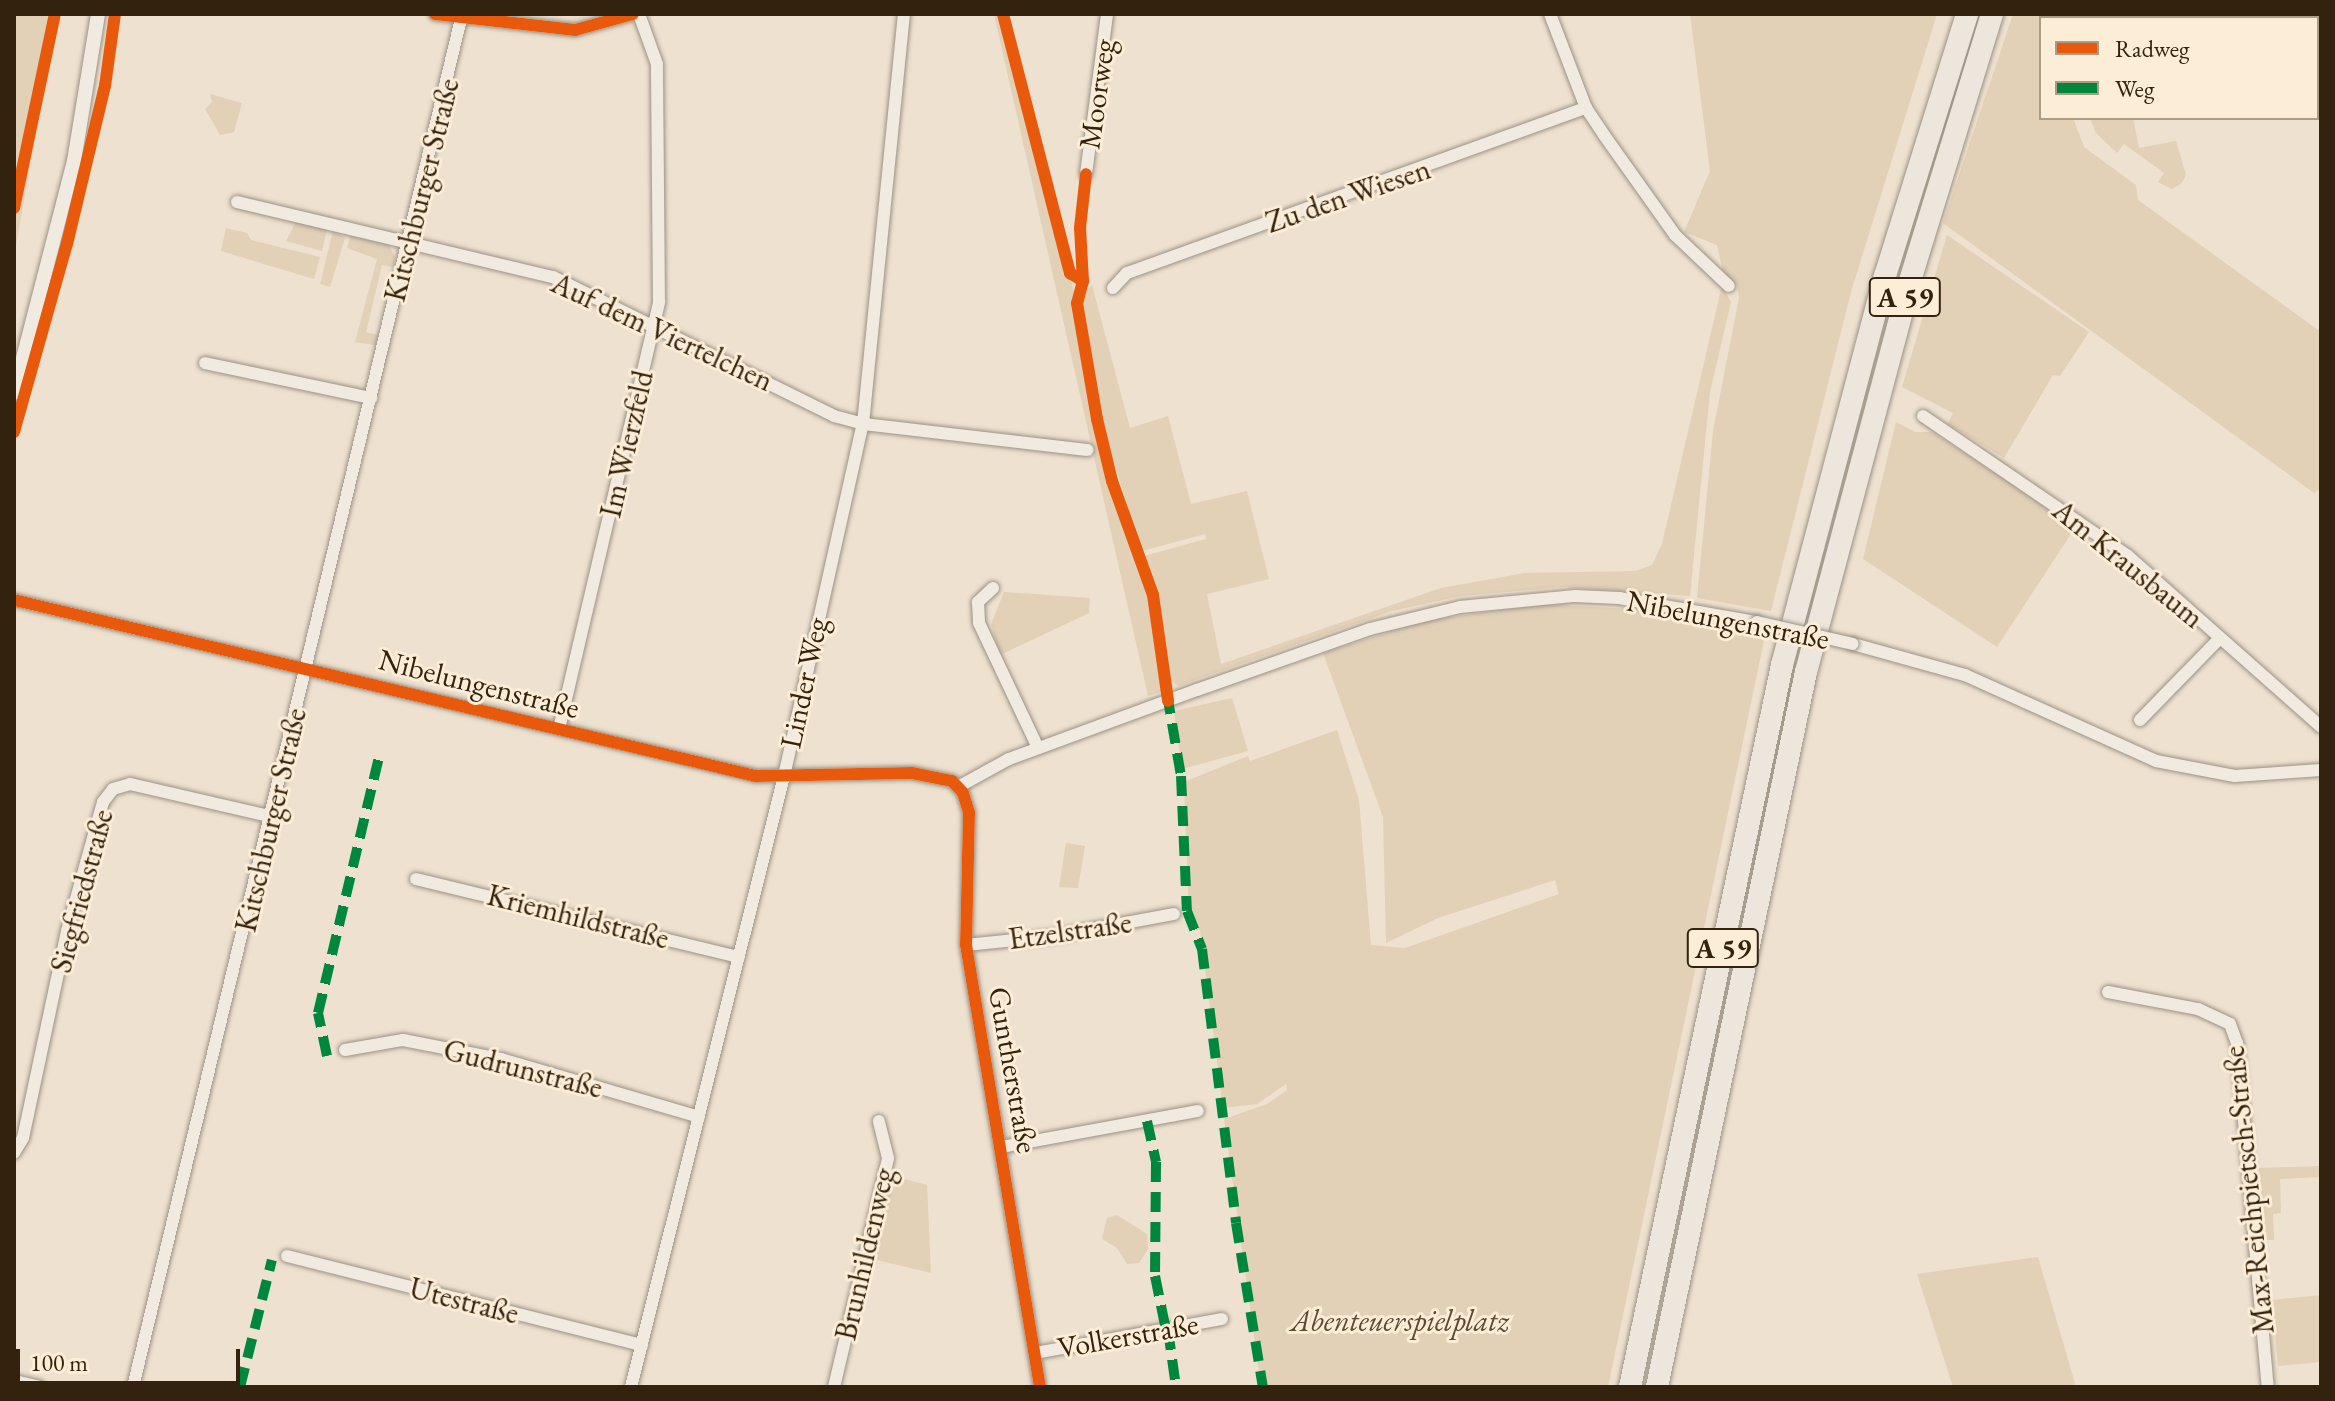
<!DOCTYPE html>
<meta charset="utf-8">
<style>
body{margin:0}
#map{position:relative;width:2335px;height:1401px;overflow:hidden;background:#eee1cf;font-family:"EB Garamond",serif}
div>[style]{position:absolute}
.green>*{inset:0;background:#e2d0b7}
.roads{filter:drop-shadow(0 0 2px #9b9285) drop-shadow(0 0 2px #9b9285)}
.minor>*{height:12px;margin:-6px;padding:0 6px;transform-origin:6px;border-radius:6px;background:#f0eae0}
.tertiary>*{height:14px;margin:-7px;padding:0 7px;transform-origin:7px;border-radius:7px;background:#f0eae0}
.motorway>*{height:22px;margin:-11px;padding:0 11px;transform-origin:11px;border-radius:11px;background:#ede6dc}
.bridges{filter:drop-shadow(0 0 2px #9b9285) drop-shadow(0 0 2px #9b9285)}
.minor-bridge>*{height:12px;margin:-6px;padding:0 6px;transform-origin:6px;border-radius:6px;background:#f0eae0}
.quiet>*{height:10px;margin-top:-5px;transform-origin:0;background:repeating-linear-gradient(90deg,#00873e 0 20px,transparent 0 30px)}
.cycleway>*{height:12px;margin:-6px;padding:0 6px;transform-origin:6px;border-radius:6px;background:#e8590c}
span{translate:-50% -50%;white-space:nowrap;text-align:center;line-height:1.15;-webkit-text-stroke:6px #fcedd7;paint-order:stroke}
.shield-label span{padding:2px 6px;background:#fcedd7;border:2px solid;border-radius:6px;-webkit-text-stroke-width:0}
.shield-label{font-size:28px;color:#33220e;font-weight:700}
.street-label{font-size:30px;color:#33220e}
.park-label{font-size:30px;color:#5c4a33;font-style:italic}
.frame{position:absolute;inset:0;border:16px solid #33220e;pointer-events:none}
.legend{position:absolute;left:2039px;top:16px;width:280px;height:104px;box-sizing:border-box;background:#fcedd7;border:2px solid #ac9c87;margin:0;padding:10px 14px;list-style:none;font-size:24px;color:#33220e}
.legend li{display:flex;align-items:center;gap:16px;height:40px}
.legend b{width:40px;border:2px solid #ac9c87}
.scale{position:absolute;left:16px;top:1349px;width:224px;height:36px;box-sizing:border-box;border:4px solid #33220e;border-top:0;padding-left:10px;font-size:24px;line-height:28px;white-space:nowrap;color:#33220e;-webkit-text-stroke:6px #fcedd7;paint-order:stroke}
</style>
<div id="map">
<div class="green">
<div style="clip-path:polygon(14px 14px,56px 14px,14px 258px)"></div>
<div style="clip-path:polygon(994px 14px,1000px 14px,1073px 287px,1098px 443px,1151px 599px,1163px 691px,1148px 696px)"></div>
<div style="clip-path:polygon(1690px 14px,1937px 14px,1851px 292px,1771px 611px,1697px 598px,1713px 431px,1739px 298px,1737px 285px,1724px 276px,1717px 245px,1684px 232px,1710px 171px)"></div>
<div style="clip-path:polygon(2013px 14px,2055px 14px,2041px 18px,2041px 118px,2073px 118px,2084px 147px,2136px 185px,2138px 200px,2321px 332px,2321px 488px,2314px 493px,1943px 223px)"></div>
<div style="clip-path:polygon(210px 94px,242px 103px,234px 132px,220px 135px,205px 109px,212px 102px)"></div>
<div style="clip-path:polygon(2090px 118px,2133px 118px,2139px 148px,2176px 141px,2186px 175px,2182px 183px,2172px 189px,2158px 182px,2164px 173px,2124px 144px,2117px 153px,2096px 133px)"></div>
<div style="clip-path:polygon(296px 222px,327px 229px,322px 251px,286px 241px)"></div>
<div style="clip-path:polygon(226px 228px,247px 233px,251px 240px,320px 257px,314px 279px,221px 251px)"></div>
<div style="clip-path:polygon(333px 231px,345px 238px,330px 287px,320px 284px)"></div>
<div style="clip-path:polygon(351px 235px,388px 243px,395px 257px,393px 267px,382px 265px,366px 332px,378px 335px,375px 345px,355px 342px,377px 259px,347px 248px)"></div>
<div style="clip-path:polygon(1947px 235px,2089px 332px,2060px 376px,2053px 375px,2004px 458px,1948px 424px,1953px 413px,1902px 387px)"></div>
<div style="clip-path:polygon(1092px 285px,1130px 428px,1168px 416px,1191px 504px,1247px 491px,1269px 579px,1207px 594px,1221px 664px,1441px 588px,1525px 573px,1635px 571px,1652px 565px,1662px 544px,1722px 285px,1731px 302px,1710px 392px,1690px 596px,1562px 587px,1461px 596px,1392px 611px,1178px 686px,1167px 677px,1144px 556px,1206px 539px,1205px 534px,1142px 551px,1097px 409px,1080px 295px)"></div>
<div style="clip-path:polygon(1896px 422px,1915px 432px,1932px 432px,2076px 526px,1997px 647px,1863px 559px)"></div>
<div style="clip-path:polygon(1004px 592px,1090px 598px,1089px 613px,1000px 655px,991px 624px)"></div>
<div style="clip-path:polygon(1543px 604px,1682px 612px,1750px 627px,1749px 632px,1765px 636px,1608px 1387px,1261px 1387px,1224px 1119px,1267px 1104px,1287px 1090px,1286px 1084px,1257px 1104px,1223px 1108px,1200px 930px,1193px 930px,1189px 914px,1184px 782px,1248px 756px,1250px 761px,1337px 730px,1359px 800px,1371px 945px,1405px 948px,1559px 894px,1555px 880px,1438px 918px,1386px 943px,1383px 817px,1323px 653px,1424px 621px)"></div>
<div style="clip-path:polygon(1232px 698px,1248px 751px,1182px 769px,1174px 711px)"></div>
<div style="clip-path:polygon(1066px 843px,1085px 846px,1078px 888px,1059px 887px)"></div>
<div style="clip-path:polygon(2321px 1166px,2321px 1177px,2280px 1179px,2281px 1213px,2273px 1214px,2274px 1240px,2266px 1240px,2259px 1168px)"></div>
<div style="clip-path:polygon(897px 1177px,927px 1185px,931px 1273px,873px 1259px,892px 1180px)"></div>
<div style="clip-path:polygon(1117px 1215px,1147px 1234px,1148px 1249px,1139px 1263px,1127px 1264px,1117px 1248px,1102px 1239px,1107px 1218px)"></div>
<div style="clip-path:polygon(2038px 1257px,2076px 1387px,1953px 1387px,1917px 1274px)"></div>
<div style="clip-path:polygon(2321px 1295px,2321px 1362px,2278px 1366px,2272px 1300px)"></div>
</div>
<div class="roads">
<div class="minor">
<div style="left:435px;top:14px;width:141px;rotate:6.5deg"></div>
<div style="left:575px;top:30px;width:60px;rotate:-15.4deg"></div>
<div style="left:1550px;top:14px;width:101px;rotate:69deg"></div>
<div style="left:1586px;top:108px;width:32px;rotate:56deg"></div>
<div style="left:1604px;top:135px;width:123px;rotate:54.6deg"></div>
<div style="left:1675px;top:235px;width:74px;rotate:43.4deg"></div>
<div style="left:1086px;top:174px;width:161px;rotate:-82.5deg"></div>
<div style="left:237px;top:202px;width:325px;rotate:13.4deg"></div>
<div style="left:553px;top:277px;width:313px;rotate:26.3deg"></div>
<div style="left:834px;top:416px;width:30px;rotate:15deg"></div>
<div style="left:863px;top:424px;width:226px;rotate:6.6deg"></div>
<div style="left:1113px;top:288px;width:21px;rotate:-47deg"></div>
<div style="left:1127px;top:273px;width:488px;rotate:-19.8deg"></div>
<div style="left:205px;top:363px;width:170px;rotate:11.9deg"></div>
<div style="left:1923px;top:416px;width:248px;rotate:34.3deg"></div>
<div style="left:2128px;top:556px;width:258px;rotate:41.5deg"></div>
<div style="left:993px;top:588px;width:21px;rotate:137deg"></div>
<div style="left:978px;top:602px;width:21px;rotate:87deg"></div>
<div style="left:979px;top:623px;width:138px;rotate:64.7deg"></div>
<div style="left:14px;top:600px;width:763px;rotate:13.34deg"></div>
<div style="left:756px;top:776px;width:156px;rotate:-1.1deg"></div>
<div style="left:912px;top:773px;width:41px;rotate:11.3deg"></div>
<div style="left:952px;top:781px;width:16px;rotate:47deg"></div>
<div style="left:963px;top:793px;width:21px;rotate:73deg"></div>
<div style="left:969px;top:813px;width:132px;rotate:91.3deg"></div>
<div style="left:966px;top:945px;width:448px;rotate:80.5deg"></div>
<div style="left:1853px;top:644px;width:116px;rotate:15.5deg"></div>
<div style="left:1965px;top:675px;width:209px;rotate:24.2deg"></div>
<div style="left:2156px;top:761px;width:80px;rotate:10.8deg"></div>
<div style="left:2235px;top:776px;width:86px;rotate:-4deg"></div>
<div style="left:2140px;top:720px;width:113px;rotate:-45.7deg"></div>
<div style="left:559px;top:729px;width:439px;rotate:-76.8deg"></div>
<div style="left:659px;top:302px;width:238px;rotate:-90.5deg"></div>
<div style="left:657px;top:64px;width:53px;rotate:-109.8deg"></div>
<div style="left:958px;top:787px;width:58px;rotate:-28.8deg"></div>
<div style="left:1009px;top:759px;width:200px;rotate:-20.2deg"></div>
<div style="left:1197px;top:690px;width:183px;rotate:-19.4deg"></div>
<div style="left:1370px;top:629px;width:93px;rotate:-13.7deg"></div>
<div style="left:1460px;top:607px;width:116px;rotate:-5.5deg"></div>
<div style="left:1575px;top:596px;width:44px;rotate:2.6deg"></div>
<div style="left:1619px;top:598px;width:140px;rotate:9.9deg"></div>
<div style="left:416px;top:879px;width:332px;rotate:13.6deg"></div>
<div style="left:966px;top:945px;width:89px;rotate:-5.8deg"></div>
<div style="left:1055px;top:936px;width:121px;rotate:-10.5deg"></div>
<div style="left:2108px;top:992px;width:92px;rotate:10.7deg"></div>
<div style="left:2198px;top:1009px;width:35px;rotate:25deg"></div>
<div style="left:2230px;top:1024px;width:20px;rotate:70deg"></div>
<div style="left:2237px;top:1043px;width:345px;rotate:84.9deg"></div>
<div style="left:345px;top:1050px;width:59px;rotate:-9.8deg"></div>
<div style="left:403px;top:1040px;width:100px;rotate:11deg"></div>
<div style="left:501px;top:1059px;width:206px;rotate:16.3deg"></div>
<div style="left:1001px;top:1147px;width:200px;rotate:-10.4deg"></div>
<div style="left:14px;top:1153px;width:17px;rotate:-59deg"></div>
<div style="left:23px;top:1138px;width:212px;rotate:-78deg"></div>
<div style="left:67px;top:931px;width:134px;rotate:-74.4deg"></div>
<div style="left:103px;top:802px;width:16px;rotate:-52deg"></div>
<div style="left:113px;top:789px;width:18px;rotate:-16deg"></div>
<div style="left:130px;top:784px;width:147px;rotate:13deg"></div>
<div style="left:287px;top:1256px;width:366px;rotate:14.1deg"></div>
<div style="left:1035px;top:1353px;width:190px;rotate:-10.3deg"></div>
<div style="left:14px;top:1381px;width:26px;rotate:13deg"></div>
<div style="left:133px;top:1387px;width:1407px;rotate:-76.52deg"></div>
<div style="left:631px;top:1387px;width:630px;rotate:-75.94deg"></div>
<div style="left:784px;top:776px;width:361px;rotate:-77.4deg"></div>
<div style="left:863px;top:424px;width:412px;rotate:-84.3deg"></div>
<div style="left:834px;top:1387px;width:235px;rotate:-76.7deg"></div>
<div style="left:888px;top:1158px;width:38px;rotate:-104deg"></div>
</div>
<div class="tertiary">
<div style="left:14px;top:393px;width:240px;rotate:-75.5deg"></div>
<div style="left:74px;top:161px;width:149px;rotate:-80.7deg"></div>
</div>
<div class="motorway">
<div style="left:1630px;top:1387px;width:738px;rotate:-78.11deg"></div>
<div style="left:1782px;top:665px;width:402px;rotate:-75.2deg"></div>
<div style="left:1885px;top:276px;width:275px;rotate:-72.6deg"></div>
<div style="left:1657px;top:1387px;width:730px;rotate:-78.23deg"></div>
<div style="left:1806px;top:672px;width:401px;rotate:-75.1deg"></div>
<div style="left:1909px;top:284px;width:282px;rotate:-72.9deg"></div>
</div>
</div>
<div class="bridges">
<div class="minor-bridge">
<div style="left:1757px;top:622px;width:98px;rotate:12.9deg"></div>
</div>
</div>
<div class="quiet">
<div style="left:1167px;top:694px;width:83px;rotate:80.3deg"></div>
<div style="left:1181px;top:776px;width:135px;rotate:87.5deg"></div>
<div style="left:1187px;top:911px;width:41px;rotate:68.5deg"></div>
<div style="left:1202px;top:949px;width:276px;rotate:82.9deg"></div>
<div style="left:1236px;top:1223px;width:166px;rotate:80.7deg"></div>
<div style="left:327px;top:1056px;width:44px;rotate:-101.8deg"></div>
<div style="left:318px;top:1013px;width:268px;rotate:-76.6deg"></div>
<div style="left:1147px;top:1121px;width:42px;rotate:77.6deg"></div>
<div style="left:1156px;top:1162px;width:114px;rotate:90.5deg"></div>
<div style="left:1155px;top:1276px;width:55px;rotate:78.5deg"></div>
<div style="left:1168px;top:1330px;width:58px;rotate:82deg"></div>
<div style="left:240px;top:1387px;width:131px;rotate:-75.9deg"></div>
</div>
<div class="cycleway">
<div style="left:435px;top:14px;width:141px;rotate:6.5deg"></div>
<div style="left:575px;top:30px;width:60px;rotate:-15.4deg"></div>
<div style="left:1003px;top:14px;width:268px;rotate:75.5deg"></div>
<div style="left:1070px;top:273px;width:15px;rotate:32deg"></div>
<div style="left:1083px;top:281px;width:23px;rotate:105deg"></div>
<div style="left:1077px;top:303px;width:118px;rotate:80.2deg"></div>
<div style="left:1097px;top:419px;width:64px;rotate:76.4deg"></div>
<div style="left:1112px;top:481px;width:121px;rotate:70.2deg"></div>
<div style="left:1153px;top:595px;width:107px;rotate:81.9deg"></div>
<div style="left:14px;top:208px;width:198px;rotate:-78.1deg"></div>
<div style="left:1083px;top:281px;width:53px;rotate:-93.2deg"></div>
<div style="left:1080px;top:228px;width:54px;rotate:-83.7deg"></div>
<div style="left:14px;top:432px;width:195px;rotate:-74.3deg"></div>
<div style="left:67px;top:244px;width:163px;rotate:-76.5deg"></div>
<div style="left:105px;top:86px;width:73px;rotate:-82.1deg"></div>
<div style="left:14px;top:600px;width:763px;rotate:13.34deg"></div>
<div style="left:756px;top:776px;width:156px;rotate:-1.1deg"></div>
<div style="left:912px;top:773px;width:41px;rotate:11.3deg"></div>
<div style="left:952px;top:781px;width:16px;rotate:47deg"></div>
<div style="left:963px;top:793px;width:21px;rotate:73deg"></div>
<div style="left:969px;top:813px;width:132px;rotate:91.3deg"></div>
<div style="left:966px;top:945px;width:448px;rotate:80.5deg"></div>
</div>
<div class="shield-label">
<span style="left:1905px;top:297px">A 59</span>
<span style="left:1723px;top:948px">A 59</span>
</div>
<div class="street-label">
<span style="left:1097px;top:94px;rotate:-82deg">Moorweg</span>
<span style="left:422px;top:190px;rotate:-76deg">Kitschburger Straße</span>
<span style="left:1348px;top:196px;rotate:-19deg">Zu den Wiesen</span>
<span style="left:662px;top:332px;rotate:25deg">Auf dem Viertelchen</span>
<span style="left:627px;top:444px;rotate:-77deg">Im Wierzfeld</span>
<span style="left:2128px;top:564px;rotate:39deg">Am Krausbaum</span>
<span style="left:1728px;top:620px;rotate:11deg">Nibelungenstraße</span>
<span style="left:804px;top:683px;rotate:-78deg">Linder Weg</span>
<span style="left:479px;top:684px;rotate:14deg">Nibelungenstraße</span>
<span style="left:271px;top:820px;rotate:-77deg">Kitschburger Straße</span>
<span style="left:82px;top:891px;rotate:-75deg">Siegfriedstraße</span>
<span style="left:578px;top:917px;rotate:14deg">Kriemhildstraße</span>
<span style="left:1070px;top:931px;rotate:-8deg">Etzelstraße</span>
<span style="left:523px;top:1069px;rotate:14deg">Gudrunstraße</span>
<span style="left:1013px;top:1070px;rotate:80deg">Guntherstraße</span>
<span style="left:2249px;top:1190px;rotate:-96deg">Max-Reichpietsch-Straße</span>
<span style="left:865px;top:1254px;rotate:-77deg">Brunhildenweg</span>
<span style="left:464px;top:1301px;rotate:14deg">Utestraße</span>
<span style="left:1128px;top:1336px;rotate:-10deg">Volkerstraße</span>
</div>
<div class="park-label">
<span style="left:1400px;top:1321px">Abenteuerspielplatz</span>
</div>
<div class="frame"></div>
<ul class="legend">
<li><b style="height:10px;background:#e8590c"></b>Radweg</li>
<li><b style="height:10px;background:#00873e"></b>Weg</li>
</ul>
<div class="scale">100 m</div>
</div>
